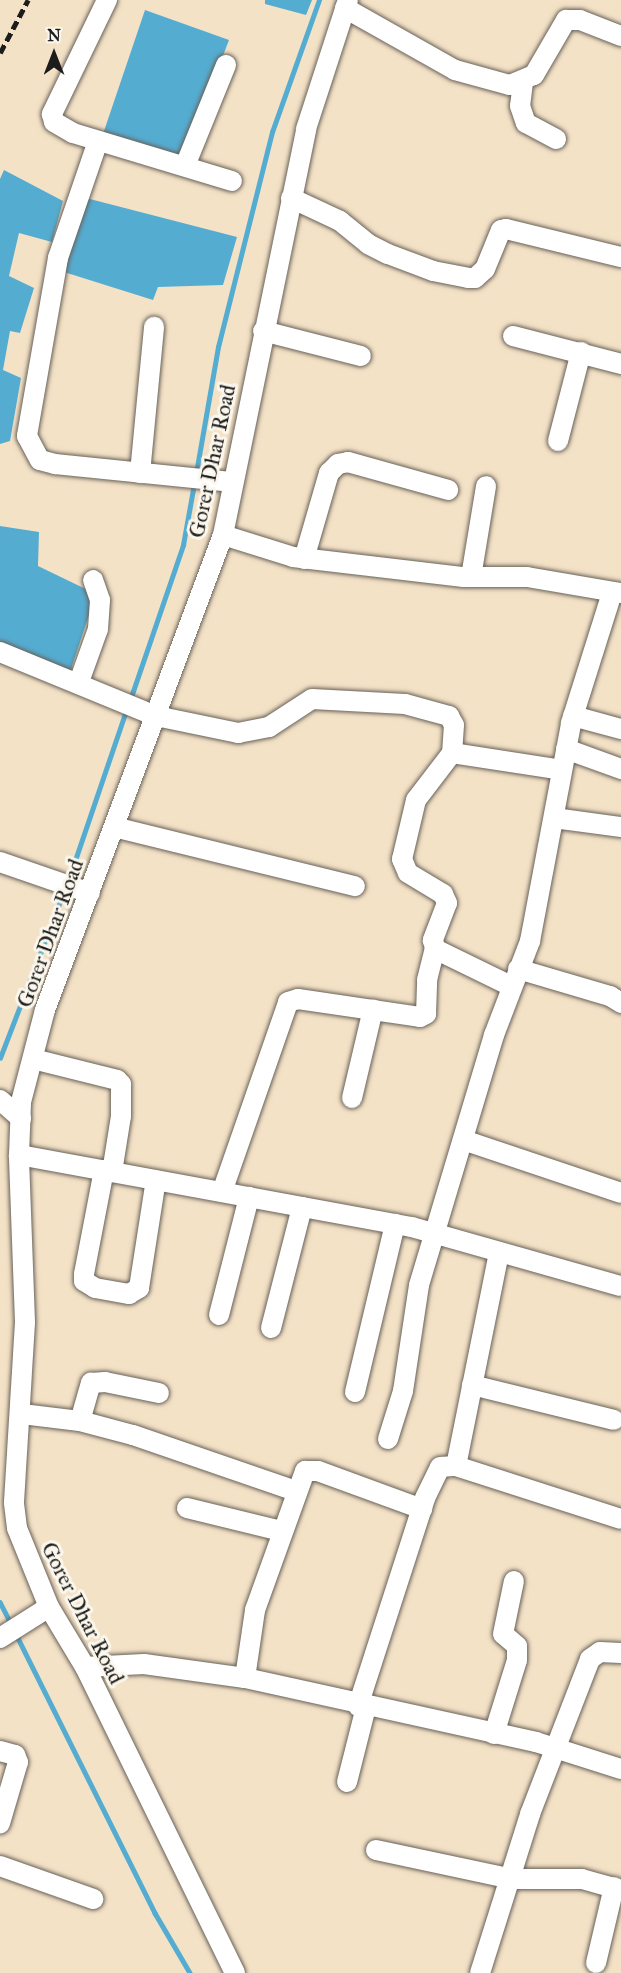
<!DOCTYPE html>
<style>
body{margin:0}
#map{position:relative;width:621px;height:1973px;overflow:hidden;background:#f4e2c7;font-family:"IM FELL Great Primer",serif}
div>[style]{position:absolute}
.water>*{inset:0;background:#55acd1}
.stream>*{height:4.5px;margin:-2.25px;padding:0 2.25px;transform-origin:2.25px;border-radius:2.25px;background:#55acd1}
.roads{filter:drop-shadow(0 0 2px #686158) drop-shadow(0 0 2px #686158)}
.minor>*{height:20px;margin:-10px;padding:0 10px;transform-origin:10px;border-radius:10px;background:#fff}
.rail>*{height:4.5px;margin-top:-2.25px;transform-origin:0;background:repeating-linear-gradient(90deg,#1c1c1c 0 9px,transparent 0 13.5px)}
span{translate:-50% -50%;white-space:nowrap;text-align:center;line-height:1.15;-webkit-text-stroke:6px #fbf7ec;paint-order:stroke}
.street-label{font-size:22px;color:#1c1c1c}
.north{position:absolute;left:24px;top:24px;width:60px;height:60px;-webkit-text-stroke:4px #fbf7ec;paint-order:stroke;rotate:0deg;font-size:16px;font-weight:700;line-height:24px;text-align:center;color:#1c1c1c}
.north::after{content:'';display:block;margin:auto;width:21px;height:27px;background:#1c1c1c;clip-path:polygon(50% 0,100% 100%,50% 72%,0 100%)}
</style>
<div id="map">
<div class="water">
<div style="clip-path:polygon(265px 0,312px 0,306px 15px,265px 4px)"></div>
<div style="clip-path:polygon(145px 10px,229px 40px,183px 160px,103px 134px)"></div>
<div style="clip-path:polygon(4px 170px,63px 201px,52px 242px,19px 233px,9px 276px,34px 288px,20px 333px,10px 331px,3px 370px,21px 378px,10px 441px,0 444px,0 179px)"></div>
<div style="clip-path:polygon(86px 198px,237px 237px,223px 285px,158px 287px,153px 300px,64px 272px)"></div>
<div style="clip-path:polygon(0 526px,39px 532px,38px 566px,96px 594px,70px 672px,0 643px)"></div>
</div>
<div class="stream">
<div style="left:196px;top:473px;width:128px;rotate:-80.1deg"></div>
<div style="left:218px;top:347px;width:222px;rotate:-75.9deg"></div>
<div style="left:272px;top:132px;width:140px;rotate:-70.4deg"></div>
<div style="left:130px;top:700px;width:164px;rotate:-71.1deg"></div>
<div style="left:183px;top:545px;width:62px;rotate:-79.8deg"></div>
<div style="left:68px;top:881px;width:180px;rotate:-71.2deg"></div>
<div style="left:0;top:1058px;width:181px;rotate:-69deg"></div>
<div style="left:0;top:1602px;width:25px;rotate:63deg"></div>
<div style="left:16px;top:1634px;width:312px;rotate:63.5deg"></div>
<div style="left:155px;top:1913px;width:69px;rotate:59.7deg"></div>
</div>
<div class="roads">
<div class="minor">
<div style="left:107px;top:0;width:127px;rotate:115.8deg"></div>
<div style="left:52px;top:114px;width:8px;rotate:76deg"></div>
<div style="left:54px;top:122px;width:22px;rotate:30deg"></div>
<div style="left:73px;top:133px;width:166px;rotate:16.8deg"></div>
<div style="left:345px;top:8px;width:126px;rotate:29.4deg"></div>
<div style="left:455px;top:70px;width:57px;rotate:15.3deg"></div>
<div style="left:510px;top:85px;width:26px;rotate:-23deg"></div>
<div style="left:534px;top:75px;width:64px;rotate:-59.8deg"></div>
<div style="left:566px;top:20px;width:14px"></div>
<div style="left:580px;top:20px;width:44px;rotate:21.3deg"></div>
<div style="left:523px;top:82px;width:24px;rotate:97deg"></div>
<div style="left:520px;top:106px;width:18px;rotate:71deg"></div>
<div style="left:526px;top:123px;width:34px;rotate:28deg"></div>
<div style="left:98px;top:141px;width:124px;rotate:108.9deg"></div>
<div style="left:58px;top:258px;width:181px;rotate:99.9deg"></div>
<div style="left:27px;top:436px;width:27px;rotate:62deg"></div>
<div style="left:40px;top:460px;width:16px;rotate:15deg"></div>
<div style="left:55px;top:464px;width:179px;rotate:5.8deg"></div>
<div style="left:185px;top:166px;width:109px;rotate:-67.9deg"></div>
<div style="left:291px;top:198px;width:54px;rotate:25.1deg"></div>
<div style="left:340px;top:221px;width:36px;rotate:39deg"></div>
<div style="left:368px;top:244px;width:22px;rotate:27deg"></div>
<div style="left:388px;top:254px;width:48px;rotate:20.7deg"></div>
<div style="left:433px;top:271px;width:36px;rotate:11deg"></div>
<div style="left:468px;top:278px;width:7px"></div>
<div style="left:475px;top:278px;width:13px;rotate:-42deg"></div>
<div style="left:485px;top:269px;width:42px;rotate:-67.7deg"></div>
<div style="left:501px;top:230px;width:5px;rotate:-11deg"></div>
<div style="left:506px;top:229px;width:118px;rotate:13.7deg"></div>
<div style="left:263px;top:331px;width:101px;rotate:14.3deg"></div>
<div style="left:513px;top:336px;width:112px;rotate:14.5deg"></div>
<div style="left:558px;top:441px;width:92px;rotate:-75.5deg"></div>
<div style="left:140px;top:473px;width:147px;rotate:-84.5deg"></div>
<div style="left:223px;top:535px;width:73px;rotate:17.4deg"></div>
<div style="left:293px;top:557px;width:172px;rotate:6.7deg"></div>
<div style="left:464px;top:577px;width:63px"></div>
<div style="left:527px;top:577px;width:95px;rotate:9.7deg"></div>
<div style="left:304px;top:559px;width:90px;rotate:-73.8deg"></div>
<div style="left:329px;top:473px;width:13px;rotate:-45deg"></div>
<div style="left:338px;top:464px;width:10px;rotate:-11deg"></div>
<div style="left:348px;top:462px;width:104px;rotate:15.6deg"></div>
<div style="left:471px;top:577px;width:92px;rotate:-80.6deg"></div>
<div style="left:0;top:652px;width:169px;rotate:22.3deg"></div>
<div style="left:156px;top:716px;width:84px;rotate:11.7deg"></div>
<div style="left:238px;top:733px;width:32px;rotate:-11deg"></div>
<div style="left:269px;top:727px;width:51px;rotate:-33.1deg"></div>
<div style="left:312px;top:699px;width:93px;rotate:3.1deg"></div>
<div style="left:405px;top:704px;width:46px;rotate:15.3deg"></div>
<div style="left:449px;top:716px;width:10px;rotate:61deg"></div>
<div style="left:454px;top:725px;width:28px;rotate:94deg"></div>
<div style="left:452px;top:753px;width:59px;rotate:127.5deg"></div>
<div style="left:416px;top:800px;width:61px;rotate:103.3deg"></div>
<div style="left:402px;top:859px;width:15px;rotate:67deg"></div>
<div style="left:408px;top:873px;width:41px;rotate:31deg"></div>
<div style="left:443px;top:894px;width:10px;rotate:66deg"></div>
<div style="left:447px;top:903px;width:40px;rotate:111deg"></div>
<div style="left:433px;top:940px;width:9px;rotate:77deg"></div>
<div style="left:435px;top:949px;width:85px;rotate:26deg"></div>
<div style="left:79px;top:682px;width:56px;rotate:-70.3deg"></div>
<div style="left:98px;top:629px;width:29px;rotate:-86deg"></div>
<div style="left:100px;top:600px;width:21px;rotate:-109deg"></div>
<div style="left:573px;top:716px;width:50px;rotate:15.2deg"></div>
<div style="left:566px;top:749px;width:59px;rotate:20deg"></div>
<div style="left:452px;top:753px;width:111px;rotate:8.8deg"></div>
<div style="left:554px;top:818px;width:68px;rotate:7.7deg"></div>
<div style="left:114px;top:827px;width:248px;rotate:13.8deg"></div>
<div style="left:0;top:862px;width:95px;rotate:19deg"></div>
<div style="left:518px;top:969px;width:96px;rotate:16.4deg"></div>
<div style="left:610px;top:996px;width:13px;rotate:32deg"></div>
<div style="left:33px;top:1059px;width:87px;rotate:14deg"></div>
<div style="left:117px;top:1080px;width:6px;rotate:45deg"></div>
<div style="left:121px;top:1084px;width:32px;rotate:90deg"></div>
<div style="left:121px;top:1116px;width:57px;rotate:99.1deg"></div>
<div style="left:352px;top:1098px;width:91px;rotate:-76.7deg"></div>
<div style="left:0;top:1100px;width:28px;rotate:41deg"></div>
<div style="left:463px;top:1140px;width:167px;rotate:18.5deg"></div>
<div style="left:19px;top:1155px;width:400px;rotate:10.4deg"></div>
<div style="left:412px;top:1227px;width:217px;rotate:15.8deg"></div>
<div style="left:104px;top:1170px;width:106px;rotate:100.9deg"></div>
<div style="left:84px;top:1274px;width:7px;rotate:90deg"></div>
<div style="left:84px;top:1281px;width:13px;rotate:32deg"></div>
<div style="left:95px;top:1288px;width:35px;rotate:10deg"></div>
<div style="left:129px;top:1294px;width:12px;rotate:-31deg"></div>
<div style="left:139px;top:1288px;width:109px;rotate:-81.1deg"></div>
<div style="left:222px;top:1192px;width:201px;rotate:-70.8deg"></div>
<div style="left:288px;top:1002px;width:10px;rotate:-17deg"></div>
<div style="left:298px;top:999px;width:123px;rotate:8.4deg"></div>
<div style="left:420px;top:1017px;width:7px;rotate:-27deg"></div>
<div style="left:426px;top:1014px;width:34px;rotate:-88deg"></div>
<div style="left:427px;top:980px;width:32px;rotate:-76deg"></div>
<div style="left:219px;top:1315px;width:122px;rotate:-75.7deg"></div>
<div style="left:271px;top:1328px;width:125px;rotate:-75.6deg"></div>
<div style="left:472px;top:1385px;width:146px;rotate:13.8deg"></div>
<div style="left:355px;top:1392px;width:173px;rotate:-76.6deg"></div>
<div style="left:22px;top:1414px;width:58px;rotate:6.9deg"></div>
<div style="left:80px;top:1421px;width:55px;rotate:14.8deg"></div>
<div style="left:133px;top:1435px;width:172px;rotate:19deg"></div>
<div style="left:80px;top:1421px;width:40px;rotate:-74deg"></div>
<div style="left:91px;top:1383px;width:14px;rotate:-4deg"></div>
<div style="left:105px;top:1382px;width:55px;rotate:11.5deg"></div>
<div style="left:388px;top:1439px;width:50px;rotate:-72.6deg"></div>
<div style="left:403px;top:1391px;width:107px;rotate:-81.4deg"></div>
<div style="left:419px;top:1285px;width:261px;rotate:-73.3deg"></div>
<div style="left:494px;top:1035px;width:101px;rotate:-69deg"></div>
<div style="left:530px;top:941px;width:222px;rotate:-79.3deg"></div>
<div style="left:571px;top:723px;width:136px;rotate:-72.5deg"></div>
<div style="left:456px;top:1466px;width:218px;rotate:-78.6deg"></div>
<div style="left:187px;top:1508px;width:97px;rotate:13.7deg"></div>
<div style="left:0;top:1638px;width:58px;rotate:-32.3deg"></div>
<div style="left:85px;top:1667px;width:59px;rotate:-2.9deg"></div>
<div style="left:144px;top:1664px;width:102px;rotate:7.9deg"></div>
<div style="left:245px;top:1678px;width:298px;rotate:12.4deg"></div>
<div style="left:536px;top:1742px;width:89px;rotate:17.6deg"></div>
<div style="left:245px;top:1678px;width:69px;rotate:-81.6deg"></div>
<div style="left:255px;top:1610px;width:148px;rotate:-70.2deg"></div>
<div style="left:305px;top:1471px;width:13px"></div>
<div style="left:318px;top:1471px;width:111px;rotate:20.1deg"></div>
<div style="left:358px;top:1706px;width:219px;rotate:-72.1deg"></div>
<div style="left:425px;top:1498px;width:34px;rotate:-64deg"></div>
<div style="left:440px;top:1467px;width:16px;rotate:-4deg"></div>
<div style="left:456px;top:1466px;width:173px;rotate:17.8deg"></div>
<div style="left:494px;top:1734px;width:77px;rotate:-72.7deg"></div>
<div style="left:517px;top:1660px;width:14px;rotate:-90deg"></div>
<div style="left:517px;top:1646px;width:18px;rotate:-139deg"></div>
<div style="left:503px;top:1634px;width:54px;rotate:-78.3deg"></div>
<div style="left:0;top:1751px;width:16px;rotate:15deg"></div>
<div style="left:15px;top:1755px;width:8px;rotate:67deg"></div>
<div style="left:18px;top:1762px;width:64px;rotate:106.4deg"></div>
<div style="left:347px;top:1782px;width:77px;rotate:-75.8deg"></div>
<div style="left:376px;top:1850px;width:140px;rotate:12deg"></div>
<div style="left:513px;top:1879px;width:69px"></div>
<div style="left:582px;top:1879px;width:41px;rotate:15.8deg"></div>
<div style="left:0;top:1866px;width:99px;rotate:19.5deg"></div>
<div style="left:596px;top:1963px;width:78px;rotate:-76.7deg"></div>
<div style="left:235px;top:1973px;width:341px;rotate:-116.1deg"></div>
<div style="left:85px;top:1667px;width:70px;rotate:-121deg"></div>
<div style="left:49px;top:1607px;width:85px;rotate:-112.1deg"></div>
<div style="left:17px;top:1528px;width:26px;rotate:-97deg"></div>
<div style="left:14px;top:1502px;width:180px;rotate:-86.5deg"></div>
<div style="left:25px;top:1322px;width:167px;rotate:-92.1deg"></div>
<div style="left:19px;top:1155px;width:53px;rotate:-87.8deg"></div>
<div style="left:21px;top:1102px;width:95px;rotate:-75.4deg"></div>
<div style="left:45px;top:1010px;width:507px;rotate:-69.46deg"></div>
<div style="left:223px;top:535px;width:414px;rotate:-78.4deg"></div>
<div style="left:306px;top:129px;width:136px;rotate:-72deg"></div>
<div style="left:480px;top:1973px;width:167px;rotate:-72.5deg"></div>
<div style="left:530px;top:1814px;width:166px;rotate:-68.8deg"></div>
<div style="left:590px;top:1659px;width:12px;rotate:-35deg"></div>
<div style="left:600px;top:1652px;width:21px;rotate:3deg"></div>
</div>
</div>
<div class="rail">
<div style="left:0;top:53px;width:60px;rotate:-62.2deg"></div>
</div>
<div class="street-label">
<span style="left:212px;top:461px;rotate:-78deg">Gorer Dhar Road</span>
<span style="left:50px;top:933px;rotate:-70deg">Gorer Dhar Road</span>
<span style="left:83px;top:1613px;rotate:63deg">Gorer Dhar Road</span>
</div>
<div class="north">N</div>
</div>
